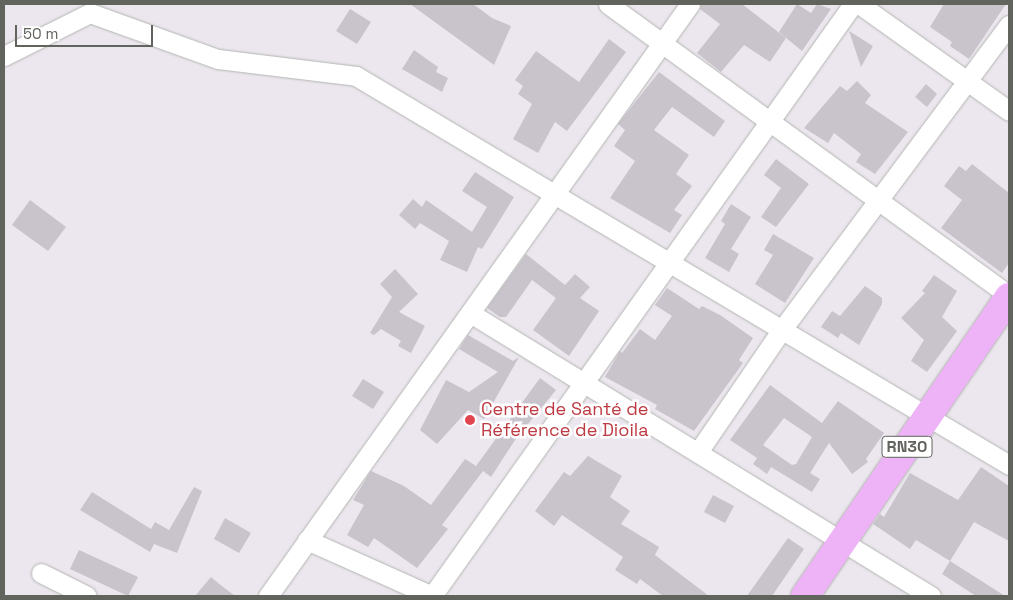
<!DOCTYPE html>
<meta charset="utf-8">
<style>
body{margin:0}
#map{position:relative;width:1013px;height:600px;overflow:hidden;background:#ece6ee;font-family:"Space Grotesk",sans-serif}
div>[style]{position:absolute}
.building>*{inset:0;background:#c9c4cc}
.roads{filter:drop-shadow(0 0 1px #b2b6b1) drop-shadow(0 0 1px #b2b6b1)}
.minor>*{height:19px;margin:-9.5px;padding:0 9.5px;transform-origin:9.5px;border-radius:9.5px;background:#fff}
.primary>*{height:28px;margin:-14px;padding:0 14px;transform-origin:14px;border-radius:14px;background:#edb3f6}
.dots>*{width:14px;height:14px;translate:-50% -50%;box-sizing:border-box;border:2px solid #fff;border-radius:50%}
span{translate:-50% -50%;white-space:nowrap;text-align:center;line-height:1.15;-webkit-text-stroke:5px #fff;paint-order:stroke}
.shield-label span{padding:1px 4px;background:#fff;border:1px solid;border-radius:4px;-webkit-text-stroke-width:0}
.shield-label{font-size:16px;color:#60645d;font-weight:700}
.health-label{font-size:18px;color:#be3a42}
.left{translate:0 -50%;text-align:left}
.frame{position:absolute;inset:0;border:5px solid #60645d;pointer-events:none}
.scale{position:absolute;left:15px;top:25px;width:138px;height:22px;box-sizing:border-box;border:2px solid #60645d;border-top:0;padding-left:6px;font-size:15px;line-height:18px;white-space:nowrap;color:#60645d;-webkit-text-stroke:4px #fff;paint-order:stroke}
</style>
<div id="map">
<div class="building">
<div style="clip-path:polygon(410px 4px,473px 4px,492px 18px,511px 26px,494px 65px)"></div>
<div style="clip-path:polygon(701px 4px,742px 4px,786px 38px,770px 62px,744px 45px,721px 72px,697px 53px,720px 24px,700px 9px)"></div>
<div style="clip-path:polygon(797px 4px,811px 13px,817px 4px,831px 9px,802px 51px,779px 32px)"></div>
<div style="clip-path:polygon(944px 4px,1006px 4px,969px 59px,950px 46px,952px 42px,930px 27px)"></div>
<div style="clip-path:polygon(350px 9px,371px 22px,357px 44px,336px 31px)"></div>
<div style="clip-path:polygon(849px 31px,873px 46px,861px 67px)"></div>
<div style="clip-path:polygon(609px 39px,626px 52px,567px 131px,555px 122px,538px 153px,513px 139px,532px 104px,518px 94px,523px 86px,515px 80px,536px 51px,579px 82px)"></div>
<div style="clip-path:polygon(414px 50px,438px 67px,436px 72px,448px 78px,442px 92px,402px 69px)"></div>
<div style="clip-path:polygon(659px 72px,725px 121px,714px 137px,672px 107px,654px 130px,689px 155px,676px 174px,692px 186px,674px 210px,682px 215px,670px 233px,610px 198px,635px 161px,614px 146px,625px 130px,618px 124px)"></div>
<div style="clip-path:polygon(857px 81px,871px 95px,865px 103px,908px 132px,875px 174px,856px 162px,861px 154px,834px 133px,828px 143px,804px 128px,840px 86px,847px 91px)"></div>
<div style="clip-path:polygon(926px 84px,937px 94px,927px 107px,915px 97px)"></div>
<div style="clip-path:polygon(776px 159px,809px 184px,776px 227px,761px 217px,781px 188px,764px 175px)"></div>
<div style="clip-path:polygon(972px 164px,1009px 193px,1009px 263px,1002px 273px,941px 228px,962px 200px,944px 186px,959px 166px,966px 171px)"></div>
<div style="clip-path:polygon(475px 172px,514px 197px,482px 249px,478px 247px,467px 272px,440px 260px,449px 241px,420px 223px,415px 229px,399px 215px,413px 199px,422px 207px,426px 200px,472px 232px,487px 207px,462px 191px)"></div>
<div style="clip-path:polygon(30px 200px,66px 227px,48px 251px,12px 225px)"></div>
<div style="clip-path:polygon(731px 204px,751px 217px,731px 249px,739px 254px,729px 272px,705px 258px,725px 224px,721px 221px)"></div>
<div style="clip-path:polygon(773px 234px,814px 258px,785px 303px,755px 284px,773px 255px,764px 250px)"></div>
<div style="clip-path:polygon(526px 254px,565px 285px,575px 274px,590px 287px,580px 298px,599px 311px,569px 356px,533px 330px,556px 298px,532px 280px,506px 317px,500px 317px,487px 308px)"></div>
<div style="clip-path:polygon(395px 269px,418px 294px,399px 312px,425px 326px,411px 353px,398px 346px,401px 341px,381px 329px,374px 335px,370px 333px,392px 297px,380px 284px)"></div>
<div style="clip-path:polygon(934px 275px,957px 291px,942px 317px,957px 331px,927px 372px,911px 361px,924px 340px,901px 318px,925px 293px,922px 291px)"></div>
<div style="clip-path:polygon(865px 286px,882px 298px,882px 304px,859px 345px,841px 333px,838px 338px,821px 327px,832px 311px,840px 316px)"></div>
<div style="clip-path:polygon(667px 288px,699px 309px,702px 306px,720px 315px,753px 338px,739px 360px,743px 363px,694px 431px,655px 409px,657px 405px,605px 377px,620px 351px,622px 353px,640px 329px,655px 340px,672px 316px,655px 305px)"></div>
<div style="clip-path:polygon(468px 335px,513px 361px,519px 357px,484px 419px,468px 410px,437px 444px,420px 430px,446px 380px,469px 392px,498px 372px,459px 349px)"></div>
<div style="clip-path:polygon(540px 378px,556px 390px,515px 440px,491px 477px,483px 471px,442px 525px,448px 529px,417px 568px,374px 538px,368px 547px,347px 535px,364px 505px,353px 500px,371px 471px,404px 486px,431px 505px,465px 459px,476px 466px)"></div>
<div style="clip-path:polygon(363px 379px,384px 392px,373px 409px,352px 396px)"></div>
<div style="clip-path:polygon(evenodd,770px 385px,822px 423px,838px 401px,884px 433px,866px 459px,868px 462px,852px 474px,829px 443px,810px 473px,820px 479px,812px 492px,771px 467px,767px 474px,753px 464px,757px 458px,730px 440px,770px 385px,784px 418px,812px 437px,796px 464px,792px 465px,763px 445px,784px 418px)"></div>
<div style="clip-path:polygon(588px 456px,622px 476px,610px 497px,630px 511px,621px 524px,659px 547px,655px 555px,709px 596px,663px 596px,640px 579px,637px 584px,615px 570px,623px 557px,562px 515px,554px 526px,535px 511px,564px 472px,570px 476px)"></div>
<div style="clip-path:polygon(981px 467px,1009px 486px,1009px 541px,974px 522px,950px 561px,916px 540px,910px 549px,873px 524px,880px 514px,884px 517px,910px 473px,958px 500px)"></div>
<div style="clip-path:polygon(194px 487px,202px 491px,177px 553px,154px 544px,150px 552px,80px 510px,92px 492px,151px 529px,155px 522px,169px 530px)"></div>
<div style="clip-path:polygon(713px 495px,734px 506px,725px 523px,704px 512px)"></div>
<div style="clip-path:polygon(225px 518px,251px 533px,239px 553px,214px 539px)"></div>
<div style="clip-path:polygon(788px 538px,804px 549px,772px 596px,747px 596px)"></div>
<div style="clip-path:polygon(79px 550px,138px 577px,128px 596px,70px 569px)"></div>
<div style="clip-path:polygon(950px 561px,1005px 596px,976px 596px,942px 574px)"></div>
<div style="clip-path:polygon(211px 577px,218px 583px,235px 596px,195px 596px)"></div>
</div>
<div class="roads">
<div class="minor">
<div style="left:608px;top:4px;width:495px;rotate:36deg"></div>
<div style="left:859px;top:4px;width:184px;rotate:35.5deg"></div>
<div style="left:4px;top:56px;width:96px;rotate:-26.6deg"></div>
<div style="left:90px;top:13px;width:136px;rotate:19.8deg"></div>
<div style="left:218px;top:59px;width:139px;rotate:7deg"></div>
<div style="left:356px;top:76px;width:760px;rotate:30.78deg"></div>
<div style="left:470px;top:313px;width:541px;rotate:31.55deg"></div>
<div style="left:698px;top:452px;width:150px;rotate:-55.6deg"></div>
<div style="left:783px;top:328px;width:378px;rotate:-53.3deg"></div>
<div style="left:307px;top:540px;width:137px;rotate:24.1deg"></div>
<div style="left:41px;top:573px;width:51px;rotate:26.6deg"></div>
<div style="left:268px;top:596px;width:727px;rotate:-54.52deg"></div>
<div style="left:432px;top:596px;width:726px;rotate:-54.58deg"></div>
</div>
<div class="primary">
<div style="left:805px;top:596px;width:362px;rotate:-55.7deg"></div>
</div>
</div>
<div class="dots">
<div style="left:470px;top:420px;background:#e0444e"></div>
</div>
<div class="shield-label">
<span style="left:907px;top:447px">RN30</span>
</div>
<div class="health-label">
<span class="left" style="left:481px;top:420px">Centre de Santé de<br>Référence de Dioila</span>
</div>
<div class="frame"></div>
<div class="scale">50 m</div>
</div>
